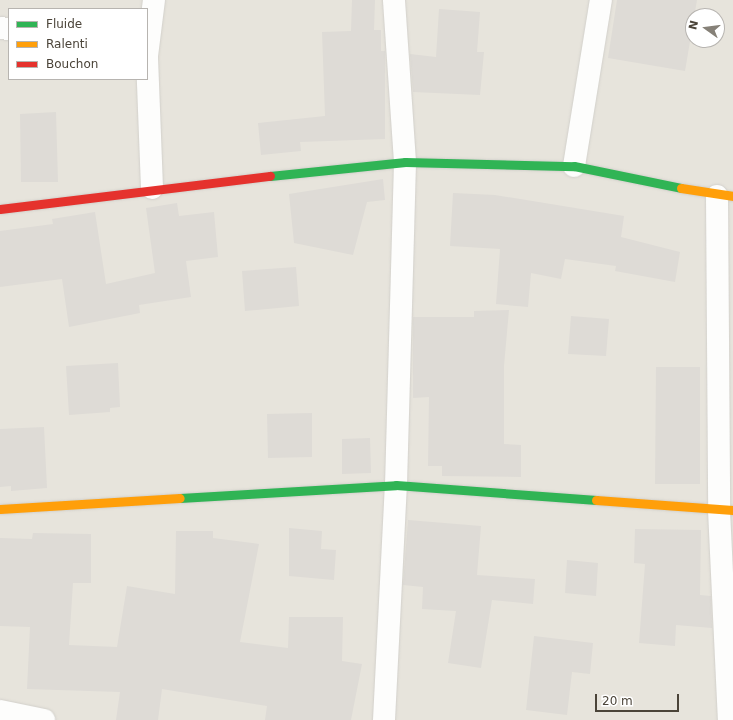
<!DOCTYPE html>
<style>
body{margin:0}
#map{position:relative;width:733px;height:720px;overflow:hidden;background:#f4f2ee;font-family:"DejaVu Sans",sans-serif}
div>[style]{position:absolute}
.residential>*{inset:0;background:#e7e4dc}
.building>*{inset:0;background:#dedbd6}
.roads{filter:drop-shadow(0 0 1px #d2d0cb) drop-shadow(0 0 1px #d2d0cb)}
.street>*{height:22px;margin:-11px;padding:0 11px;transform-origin:11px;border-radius:11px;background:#fdfdfc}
.fast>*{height:9px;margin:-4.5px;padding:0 4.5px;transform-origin:4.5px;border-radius:4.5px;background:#30b455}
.slow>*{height:9px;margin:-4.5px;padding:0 4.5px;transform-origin:4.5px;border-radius:4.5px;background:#ff9f0a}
.jam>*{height:9px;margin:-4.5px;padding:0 4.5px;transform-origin:4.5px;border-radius:4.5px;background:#e5322d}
span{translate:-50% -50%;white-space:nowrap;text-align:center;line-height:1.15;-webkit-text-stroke:3px #fff;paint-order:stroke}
.legend{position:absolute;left:8px;top:8px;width:140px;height:72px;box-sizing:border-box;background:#fff;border:1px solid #b7b4b0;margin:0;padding:5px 7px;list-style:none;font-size:12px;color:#4b4439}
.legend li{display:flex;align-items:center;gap:8px;height:20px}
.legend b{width:20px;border:1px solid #b7b4b0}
.north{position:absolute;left:685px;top:8px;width:40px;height:40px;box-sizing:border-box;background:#fff;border:1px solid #b7b4b0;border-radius:50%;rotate:284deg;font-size:11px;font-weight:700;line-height:16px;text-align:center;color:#4b4439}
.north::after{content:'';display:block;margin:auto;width:14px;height:18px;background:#868178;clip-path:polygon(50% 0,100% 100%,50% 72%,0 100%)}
.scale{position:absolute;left:595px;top:694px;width:84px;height:18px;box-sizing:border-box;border:2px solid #4b4439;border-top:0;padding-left:5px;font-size:12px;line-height:14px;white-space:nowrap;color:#4b4439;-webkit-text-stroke:3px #fff;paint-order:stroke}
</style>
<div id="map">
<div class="residential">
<div style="clip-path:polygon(evenodd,0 0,733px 0,733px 720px,0 720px,0 0,9px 9px,147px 9px,147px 79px,9px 79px,9px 9px,0 0,693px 16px,717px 16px,717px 40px,693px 40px,693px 16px)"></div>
</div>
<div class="building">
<div style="clip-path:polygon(352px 0,375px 0,374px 30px,381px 30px,381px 51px,385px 51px,385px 139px,300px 142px,301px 151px,261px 155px,258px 123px,325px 116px,322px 32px,351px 31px)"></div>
<div style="clip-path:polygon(617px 0,697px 0,685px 71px,608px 58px)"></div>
<div style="clip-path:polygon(439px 9px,480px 12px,477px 52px,484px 52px,480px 95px,413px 92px,410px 54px,436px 57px)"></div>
<div style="clip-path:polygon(56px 112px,58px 182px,21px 182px,20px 114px)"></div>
<div style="clip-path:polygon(383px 179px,385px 200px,367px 202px,353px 255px,294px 243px,289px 194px)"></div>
<div style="clip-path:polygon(453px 193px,495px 195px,624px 216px,621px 237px,680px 252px,675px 282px,615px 271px,616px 266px,565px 259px,561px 279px,531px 273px,528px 307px,496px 304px,500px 249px,450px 246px)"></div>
<div style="clip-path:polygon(177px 203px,179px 216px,214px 212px,218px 257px,186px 261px,191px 297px,139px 305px,140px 313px,69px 327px,62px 279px,0 287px,0 231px,53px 224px,52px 219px,95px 212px,106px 284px,155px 273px,146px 208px)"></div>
<div style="clip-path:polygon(296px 267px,299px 306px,245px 311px,242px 271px)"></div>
<div style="clip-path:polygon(509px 310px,504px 366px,504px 444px,521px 445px,521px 477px,442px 476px,442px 466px,428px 466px,429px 397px,413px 398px,413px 317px,474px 317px,474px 311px)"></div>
<div style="clip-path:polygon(571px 316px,609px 319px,606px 356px,568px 354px)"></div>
<div style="clip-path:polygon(118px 363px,120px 407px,110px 408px,110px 412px,69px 415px,66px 366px)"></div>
<div style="clip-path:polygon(656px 367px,700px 367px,700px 484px,655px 484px)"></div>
<div style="clip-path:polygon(312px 413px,312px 457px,268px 458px,267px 414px)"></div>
<div style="clip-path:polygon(44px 427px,47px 488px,11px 491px,11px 486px,0 487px,0 429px)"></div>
<div style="clip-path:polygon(370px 438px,371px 473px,342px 474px,342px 439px)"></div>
<div style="clip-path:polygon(408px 520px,481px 526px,477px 575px,535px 579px,533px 604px,492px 600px,481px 668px,448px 663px,456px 611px,422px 609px,423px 587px,403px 585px)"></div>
<div style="clip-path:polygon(289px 528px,322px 531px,321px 549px,336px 550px,334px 580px,289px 576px)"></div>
<div style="clip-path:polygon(635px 529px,701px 530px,700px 595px,711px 596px,712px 628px,676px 625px,675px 646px,639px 643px,645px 564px,634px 563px)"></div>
<div style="clip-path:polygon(176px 531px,213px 531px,213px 538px,259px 544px,240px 642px,288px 648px,289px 617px,343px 617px,342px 661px,362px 664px,351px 720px,265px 720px,267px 706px,162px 689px,158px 720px,116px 720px,120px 692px,27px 689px,30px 627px,0 626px,0 538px,32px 539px,33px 533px,91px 534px,91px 583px,73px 583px,69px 645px,117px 647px,127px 586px,175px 594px)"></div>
<div style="clip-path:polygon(567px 560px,598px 563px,596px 596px,565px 593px)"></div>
<div style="clip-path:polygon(534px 636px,593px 643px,590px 674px,572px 672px,567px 715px,526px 710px)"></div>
</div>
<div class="roads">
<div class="street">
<div style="left:0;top:28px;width:9px;rotate:6deg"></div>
<div style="left:574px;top:166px;width:168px;rotate:-80.8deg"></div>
<div style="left:152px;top:188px;width:132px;rotate:-92.2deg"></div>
<div style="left:147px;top:56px;width:56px;rotate:-82.9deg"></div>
<div style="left:717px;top:196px;width:314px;rotate:89.6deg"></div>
<div style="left:719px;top:510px;width:210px;rotate:87.3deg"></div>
<div style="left:0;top:711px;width:45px;rotate:11.6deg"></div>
<div style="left:384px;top:720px;width:235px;rotate:-87.1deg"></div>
<div style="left:396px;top:485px;width:323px;rotate:-88.4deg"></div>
<div style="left:405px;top:162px;width:162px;rotate:-93.9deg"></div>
</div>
<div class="fast">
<div style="left:270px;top:176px;width:136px;rotate:-5.9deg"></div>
<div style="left:405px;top:162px;width:169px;rotate:1.4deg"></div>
<div style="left:574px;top:166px;width:109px;rotate:11.6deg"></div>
<div style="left:180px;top:498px;width:216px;rotate:-3.4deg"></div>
<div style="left:396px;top:485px;width:201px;rotate:4.3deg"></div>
</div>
<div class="slow">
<div style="left:681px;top:188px;width:53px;rotate:8.7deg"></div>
<div style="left:596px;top:500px;width:137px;rotate:4.2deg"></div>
<div style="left:0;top:509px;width:180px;rotate:-3.5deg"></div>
</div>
<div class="jam">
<div style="left:0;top:209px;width:272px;rotate:-7deg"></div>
</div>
</div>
<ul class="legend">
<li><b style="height:5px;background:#30b455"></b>Fluide</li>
<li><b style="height:5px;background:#ff9f0a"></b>Ralenti</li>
<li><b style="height:5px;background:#e5322d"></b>Bouchon</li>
</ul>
<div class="north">N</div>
<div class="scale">20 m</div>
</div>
